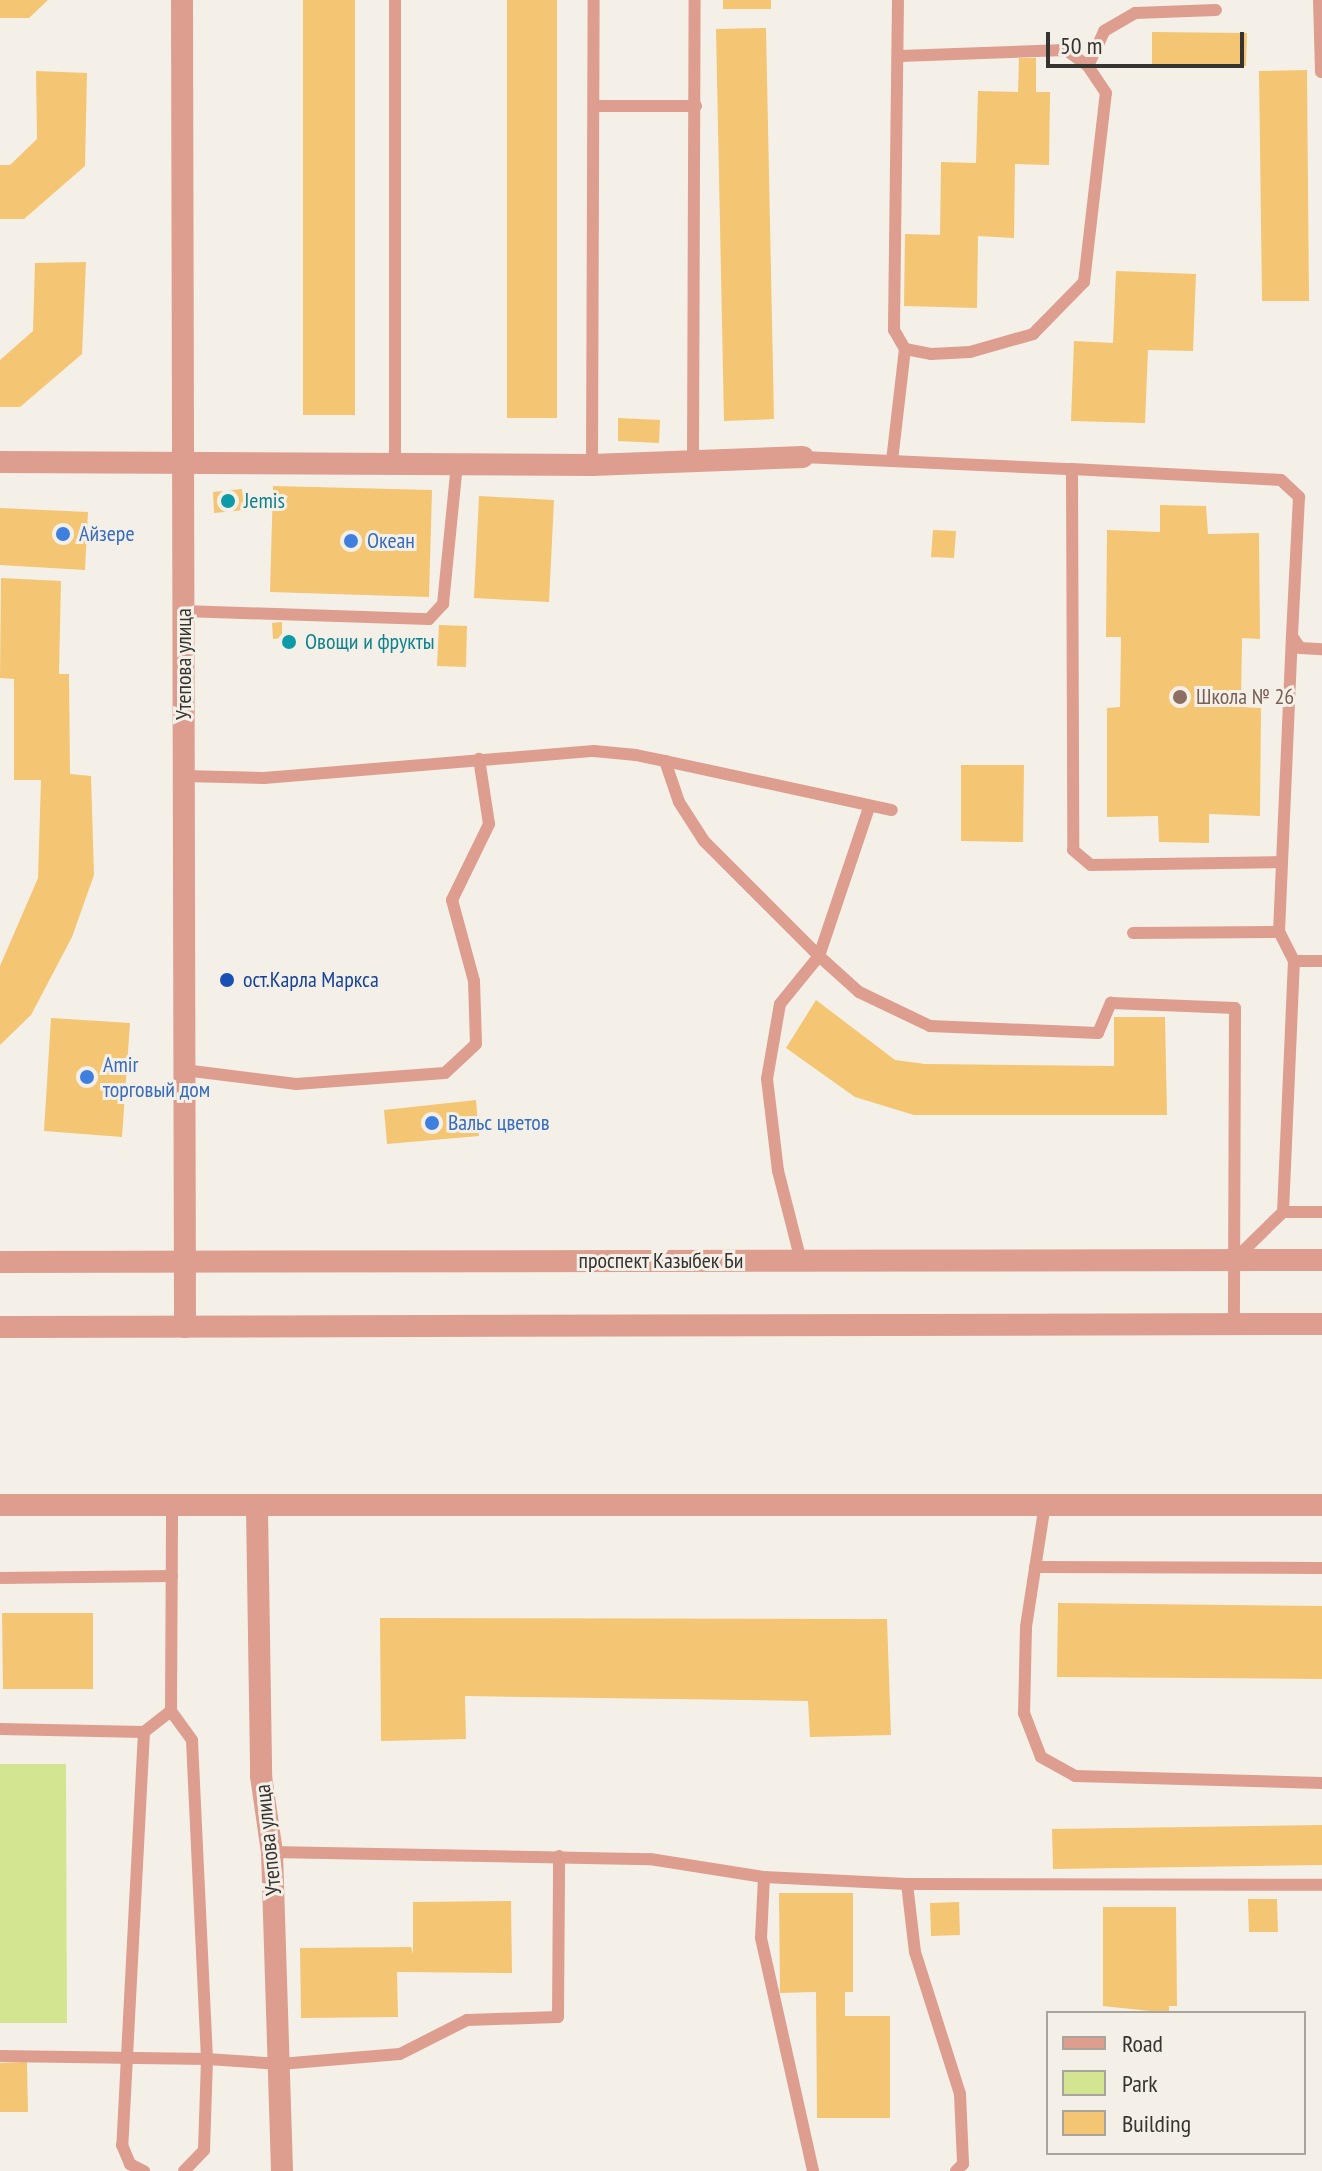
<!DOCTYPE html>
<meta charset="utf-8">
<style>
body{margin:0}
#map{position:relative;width:1322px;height:2171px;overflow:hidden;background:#f4f0e8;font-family:"PT Sans Narrow",sans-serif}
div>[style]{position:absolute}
.green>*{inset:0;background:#d4e591}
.building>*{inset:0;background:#f4c572}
.service>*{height:12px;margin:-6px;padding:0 6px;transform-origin:6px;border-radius:6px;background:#dd9e90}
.minor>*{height:22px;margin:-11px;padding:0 11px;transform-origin:11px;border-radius:11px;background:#dd9e90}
.tertiary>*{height:22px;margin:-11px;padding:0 11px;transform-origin:11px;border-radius:11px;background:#dd9e90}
.dots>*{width:22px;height:22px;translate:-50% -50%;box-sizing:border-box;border:4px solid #f4f0e8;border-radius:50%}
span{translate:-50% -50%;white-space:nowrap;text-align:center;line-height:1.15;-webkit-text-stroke:6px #f4f0e8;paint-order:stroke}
.culture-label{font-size:22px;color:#0d838f}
.left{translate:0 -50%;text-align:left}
.shop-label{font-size:22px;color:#366cbe}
.street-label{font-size:22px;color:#363431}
.education-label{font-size:22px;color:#785e54}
.transit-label{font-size:22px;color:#164399}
.legend{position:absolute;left:1046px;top:2011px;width:260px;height:144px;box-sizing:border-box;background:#f4f0e8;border:2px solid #a8a59f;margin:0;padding:10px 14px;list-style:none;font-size:24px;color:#363431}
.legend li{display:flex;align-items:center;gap:16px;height:40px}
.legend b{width:40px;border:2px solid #a8a59f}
.scale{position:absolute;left:1046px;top:32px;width:198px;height:36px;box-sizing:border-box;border:4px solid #363431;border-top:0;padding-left:10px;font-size:24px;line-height:28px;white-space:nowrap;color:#363431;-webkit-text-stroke:6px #f4f0e8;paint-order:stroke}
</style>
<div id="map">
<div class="green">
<div style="clip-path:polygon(0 1764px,66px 1764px,67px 2023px,0 2023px)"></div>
</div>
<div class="building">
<div style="clip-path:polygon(0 0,48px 0,29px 18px,0 18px)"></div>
<div style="clip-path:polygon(303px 0,355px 0,355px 415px,303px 415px)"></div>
<div style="clip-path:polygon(507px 0,557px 0,557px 418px,507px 418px)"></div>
<div style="clip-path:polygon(723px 0,771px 0,771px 9px,723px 9px)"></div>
<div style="clip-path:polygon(766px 28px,774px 419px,724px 421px,716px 29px)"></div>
<div style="clip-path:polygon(1152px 32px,1247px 33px,1246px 66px,1152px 65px)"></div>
<div style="clip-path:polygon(1019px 58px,1036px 58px,1036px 92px,1050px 92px,1049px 165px,1015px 164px,1014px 238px,978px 236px,977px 308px,904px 306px,905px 234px,940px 235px,941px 162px,976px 163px,978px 91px,1018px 92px)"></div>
<div style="clip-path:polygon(1307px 70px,1309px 301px,1262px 301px,1259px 71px)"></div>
<div style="clip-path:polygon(36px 71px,87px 73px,85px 166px,24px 219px,0 219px,0 165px,10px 165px,37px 139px)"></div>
<div style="clip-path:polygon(86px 262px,82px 354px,20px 407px,0 407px,0 360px,33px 331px,35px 263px)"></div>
<div style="clip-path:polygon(1116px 271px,1196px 274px,1193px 351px,1148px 350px,1145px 423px,1071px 421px,1074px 341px,1113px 343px)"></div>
<div style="clip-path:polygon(618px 418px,660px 420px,659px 443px,618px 441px)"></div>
<div style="clip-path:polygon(273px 486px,432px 490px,429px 597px,270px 592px)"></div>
<div style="clip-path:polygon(242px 489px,244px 510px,214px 513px,213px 492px)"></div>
<div style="clip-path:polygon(479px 496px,554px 500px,549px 602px,474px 598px)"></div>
<div style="clip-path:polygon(1160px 505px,1206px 506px,1208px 534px,1259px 533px,1260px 639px,1242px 638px,1241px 707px,1261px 708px,1260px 816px,1209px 814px,1209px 843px,1159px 842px,1158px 816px,1107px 817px,1107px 708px,1120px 707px,1121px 637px,1106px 637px,1107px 530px,1160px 532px)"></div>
<div style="clip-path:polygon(0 508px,88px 512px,85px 570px,0 565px)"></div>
<div style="clip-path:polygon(933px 530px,956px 531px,954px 558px,931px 557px)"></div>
<div style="clip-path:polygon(1px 578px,61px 581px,59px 674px,69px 674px,70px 774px,91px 776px,94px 875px,72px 937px,31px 1015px,0 1045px,0 966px,38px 878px,41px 780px,14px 780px,14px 679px,0 678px)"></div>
<div style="clip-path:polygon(282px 622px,282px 638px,273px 639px,272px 623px)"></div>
<div style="clip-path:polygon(439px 625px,467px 626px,466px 667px,437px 666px)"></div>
<div style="clip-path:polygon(961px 765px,1024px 765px,1023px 842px,961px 841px)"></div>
<div style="clip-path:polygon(816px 1000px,895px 1060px,925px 1064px,1114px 1066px,1114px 1017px,1165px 1017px,1167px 1115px,914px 1115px,855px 1097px,786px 1048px)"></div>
<div style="clip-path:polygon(51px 1018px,130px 1023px,122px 1137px,44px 1131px)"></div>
<div style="clip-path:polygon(476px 1100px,479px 1136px,387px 1144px,384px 1110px)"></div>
<div style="clip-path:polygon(1058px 1603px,1322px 1606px,1322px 1679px,1057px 1677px)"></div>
<div style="clip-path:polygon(2px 1613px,93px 1613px,93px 1689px,3px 1689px)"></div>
<div style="clip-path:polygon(380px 1618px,887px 1619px,891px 1735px,810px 1737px,808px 1701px,465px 1696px,466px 1739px,381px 1741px)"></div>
<div style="clip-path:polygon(1322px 1825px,1322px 1865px,1053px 1869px,1052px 1829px)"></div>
<div style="clip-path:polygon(779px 1893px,853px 1893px,853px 1992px,845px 1992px,845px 2016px,890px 2016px,890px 2118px,817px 2118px,816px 1992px,780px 1993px)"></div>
<div style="clip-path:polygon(1248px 1899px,1277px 1899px,1278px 1932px,1249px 1932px)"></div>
<div style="clip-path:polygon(511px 1901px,512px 1973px,397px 1972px,398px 2017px,301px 2018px,300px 1948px,411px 1947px,413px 1954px,413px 1902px)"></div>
<div style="clip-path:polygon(959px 1902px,960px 1935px,931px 1936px,930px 1903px)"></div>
<div style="clip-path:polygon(1103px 1907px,1176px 1907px,1177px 2006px,1169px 2006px,1169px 2013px,1103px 2006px)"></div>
<div style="clip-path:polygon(27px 2062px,28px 2112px,0 2112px,0 2063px)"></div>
</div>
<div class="service">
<div style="left:395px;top:0;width:464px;rotate:90deg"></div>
<div style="left:898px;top:0;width:330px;rotate:90.7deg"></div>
<div style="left:894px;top:330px;width:22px;rotate:60deg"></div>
<div style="left:905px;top:349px;width:26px;rotate:11deg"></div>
<div style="left:931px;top:354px;width:39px;rotate:-3deg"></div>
<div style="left:970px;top:352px;width:66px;rotate:-15.9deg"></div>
<div style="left:1033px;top:334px;width:73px;rotate:-45.6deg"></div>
<div style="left:1084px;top:282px;width:190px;rotate:-83.4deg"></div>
<div style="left:1106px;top:93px;width:32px;rotate:-124deg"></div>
<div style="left:1088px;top:66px;width:27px;rotate:-144deg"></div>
<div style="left:1066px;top:50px;width:166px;rotate:177.9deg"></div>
<div style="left:1319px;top:0;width:72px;rotate:88.4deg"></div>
<div style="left:1088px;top:66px;width:38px;rotate:-65deg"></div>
<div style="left:1104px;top:31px;width:36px;rotate:-30deg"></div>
<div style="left:1135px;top:13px;width:81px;rotate:-2.1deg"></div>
<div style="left:595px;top:106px;width:101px"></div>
<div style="left:803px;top:457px;width:269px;rotate:2.6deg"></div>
<div style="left:1072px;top:469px;width:381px;rotate:89.8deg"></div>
<div style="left:1073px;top:850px;width:23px;rotate:40deg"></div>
<div style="left:1091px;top:865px;width:190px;rotate:-0.9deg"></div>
<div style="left:693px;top:460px;width:460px;rotate:-89.8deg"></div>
<div style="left:892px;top:461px;width:113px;rotate:-83.4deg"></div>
<div style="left:592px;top:465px;width:465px;rotate:-89.8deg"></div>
<div style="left:1072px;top:469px;width:209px;rotate:3deg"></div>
<div style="left:1281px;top:480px;width:25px;rotate:43deg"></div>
<div style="left:1299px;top:497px;width:139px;rotate:92.9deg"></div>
<div style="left:1292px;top:636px;width:14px;rotate:56deg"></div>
<div style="left:1300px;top:648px;width:22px;rotate:3deg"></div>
<div style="left:184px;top:611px;width:245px;rotate:1.9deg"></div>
<div style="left:429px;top:619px;width:21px;rotate:-47deg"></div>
<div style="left:443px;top:604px;width:141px;rotate:-84.3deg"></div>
<div style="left:665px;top:761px;width:232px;rotate:12.2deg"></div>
<div style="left:183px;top:776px;width:81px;rotate:1.4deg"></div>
<div style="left:264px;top:778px;width:331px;rotate:-4.7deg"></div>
<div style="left:594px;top:751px;width:42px;rotate:5.4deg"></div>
<div style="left:636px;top:755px;width:30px;rotate:12deg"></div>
<div style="left:665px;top:761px;width:43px;rotate:71.1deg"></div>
<div style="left:679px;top:802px;width:46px;rotate:57.3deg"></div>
<div style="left:704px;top:841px;width:163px;rotate:45deg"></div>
<div style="left:819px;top:956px;width:54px;rotate:42deg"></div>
<div style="left:859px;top:992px;width:79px;rotate:25.6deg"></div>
<div style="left:930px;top:1026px;width:168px;rotate:2.4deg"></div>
<div style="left:1098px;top:1033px;width:33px;rotate:-67deg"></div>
<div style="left:1111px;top:1003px;width:124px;rotate:2.3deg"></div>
<div style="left:1235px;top:1008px;width:316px;rotate:90.2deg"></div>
<div style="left:1133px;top:933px;width:146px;rotate:-0.4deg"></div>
<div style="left:1294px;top:961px;width:28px"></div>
<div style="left:184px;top:1070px;width:113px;rotate:7.1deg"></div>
<div style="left:296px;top:1084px;width:149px;rotate:-4.2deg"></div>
<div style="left:445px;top:1073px;width:42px;rotate:-43.1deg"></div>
<div style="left:476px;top:1044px;width:63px;rotate:-91.8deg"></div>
<div style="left:474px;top:981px;width:84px;rotate:-105.2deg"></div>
<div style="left:452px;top:900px;width:85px;rotate:-64deg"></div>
<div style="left:489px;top:824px;width:66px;rotate:-98.7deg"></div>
<div style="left:1283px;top:1212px;width:251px;rotate:-87.5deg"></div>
<div style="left:1294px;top:961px;width:33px;rotate:-117deg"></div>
<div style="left:1279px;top:932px;width:296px;rotate:-87.5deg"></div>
<div style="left:1235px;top:1259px;width:67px;rotate:-44.4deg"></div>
<div style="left:1283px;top:1212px;width:39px"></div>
<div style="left:801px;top:1261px;width:93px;rotate:-104.3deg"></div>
<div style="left:778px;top:1171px;width:93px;rotate:-96.8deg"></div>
<div style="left:767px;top:1079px;width:76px;rotate:-80.2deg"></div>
<div style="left:780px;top:1004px;width:62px;rotate:-50.9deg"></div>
<div style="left:819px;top:956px;width:154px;rotate:-71.4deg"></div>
<div style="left:1045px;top:1504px;width:124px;rotate:98.8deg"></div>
<div style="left:1026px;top:1627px;width:86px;rotate:91.3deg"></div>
<div style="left:1024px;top:1713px;width:47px;rotate:68.9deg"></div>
<div style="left:1041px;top:1757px;width:39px;rotate:29deg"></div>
<div style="left:1075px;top:1776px;width:247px;rotate:1.6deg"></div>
<div style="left:1035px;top:1567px;width:287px;rotate:0.2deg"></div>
<div style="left:0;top:1578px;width:172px;rotate:-0.7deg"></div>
<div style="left:0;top:1729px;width:144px;rotate:1.2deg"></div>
<div style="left:144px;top:1732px;width:34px;rotate:-38deg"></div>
<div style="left:144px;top:1732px;width:414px;rotate:93deg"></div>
<div style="left:122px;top:2145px;width:21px;rotate:67deg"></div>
<div style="left:130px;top:2164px;width:16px;rotate:27deg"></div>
<div style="left:272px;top:1852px;width:378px;rotate:1.1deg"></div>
<div style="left:650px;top:1859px;width:115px;rotate:9deg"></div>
<div style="left:764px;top:1877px;width:143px;rotate:2.8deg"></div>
<div style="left:907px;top:1884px;width:68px;rotate:83.3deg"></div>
<div style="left:915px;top:1952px;width:149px;rotate:72.4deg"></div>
<div style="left:960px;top:2094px;width:70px;rotate:87.5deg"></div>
<div style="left:963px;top:2164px;width:10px;rotate:135deg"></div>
<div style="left:764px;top:1877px;width:61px;rotate:92.8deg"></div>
<div style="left:761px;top:1938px;width:239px;rotate:77.4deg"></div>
<div style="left:907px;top:1884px;width:415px;rotate:0.1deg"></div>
<div style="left:0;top:2056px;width:207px;rotate:0.8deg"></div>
<div style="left:207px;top:2059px;width:319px;rotate:-92.7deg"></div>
<div style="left:192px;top:1740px;width:36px;rotate:-126deg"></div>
<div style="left:171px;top:1711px;width:206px;rotate:-89.7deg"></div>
<div style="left:184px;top:2171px;width:29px;rotate:-46deg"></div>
<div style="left:204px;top:2150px;width:91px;rotate:-88.1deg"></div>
<div style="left:207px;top:2059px;width:73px;rotate:3.9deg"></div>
<div style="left:280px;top:2064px;width:120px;rotate:-4.8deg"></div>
<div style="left:400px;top:2054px;width:75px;rotate:-26.9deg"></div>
<div style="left:467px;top:2020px;width:91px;rotate:-1.9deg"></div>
<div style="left:558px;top:2017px;width:161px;rotate:-89.6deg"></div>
</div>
<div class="minor">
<div style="left:182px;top:0;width:1327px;rotate:89.87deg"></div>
<div style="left:0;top:462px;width:592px;rotate:0.29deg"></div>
<div style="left:592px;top:465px;width:211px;rotate:-2.2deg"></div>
<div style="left:0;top:1505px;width:1322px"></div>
<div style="left:257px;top:1509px;width:267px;rotate:89.1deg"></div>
<div style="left:261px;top:1776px;width:77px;rotate:81.8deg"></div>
<div style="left:272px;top:1852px;width:319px;rotate:88.2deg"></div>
</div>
<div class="tertiary">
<div style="left:0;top:1262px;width:1322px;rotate:-0.09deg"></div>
<div style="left:0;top:1327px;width:1322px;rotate:-0.13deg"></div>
</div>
<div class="dots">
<div style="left:228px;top:501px;background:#0f9aa8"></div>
<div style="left:63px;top:534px;background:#3f7fe0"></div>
<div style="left:351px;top:541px;background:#3f7fe0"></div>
<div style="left:289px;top:642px;background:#0f9aa8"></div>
<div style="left:1180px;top:697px;background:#8d6e63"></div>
<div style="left:227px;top:980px;background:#1a4fb4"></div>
<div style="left:87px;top:1077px;background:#3f7fe0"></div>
<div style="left:432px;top:1123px;background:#3f7fe0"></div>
</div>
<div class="culture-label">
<span class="left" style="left:244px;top:501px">Jemis</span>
<span class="left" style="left:305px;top:642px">Овощи и фрукты</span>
</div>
<div class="shop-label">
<span class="left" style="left:79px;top:534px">Айзере</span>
<span class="left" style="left:367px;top:541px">Океан</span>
<span class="left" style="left:103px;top:1077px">Amir<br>торговый дом</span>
<span class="left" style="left:448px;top:1123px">Вальс цветов</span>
</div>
<div class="street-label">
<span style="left:184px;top:664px;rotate:-90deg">Утепова улица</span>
<span style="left:661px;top:1261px">проспект Казыбек Би</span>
<span style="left:268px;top:1840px;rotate:-96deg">Утепова улица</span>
</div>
<div class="education-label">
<span class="left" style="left:1196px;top:697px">Школа № 26</span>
</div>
<div class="transit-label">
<span class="left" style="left:243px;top:980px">ост.Карла Маркса</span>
</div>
<ul class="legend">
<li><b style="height:10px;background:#dd9e90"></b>Road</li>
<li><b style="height:22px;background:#d4e591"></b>Park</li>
<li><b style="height:22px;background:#f4c572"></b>Building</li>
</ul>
<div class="scale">50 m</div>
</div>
